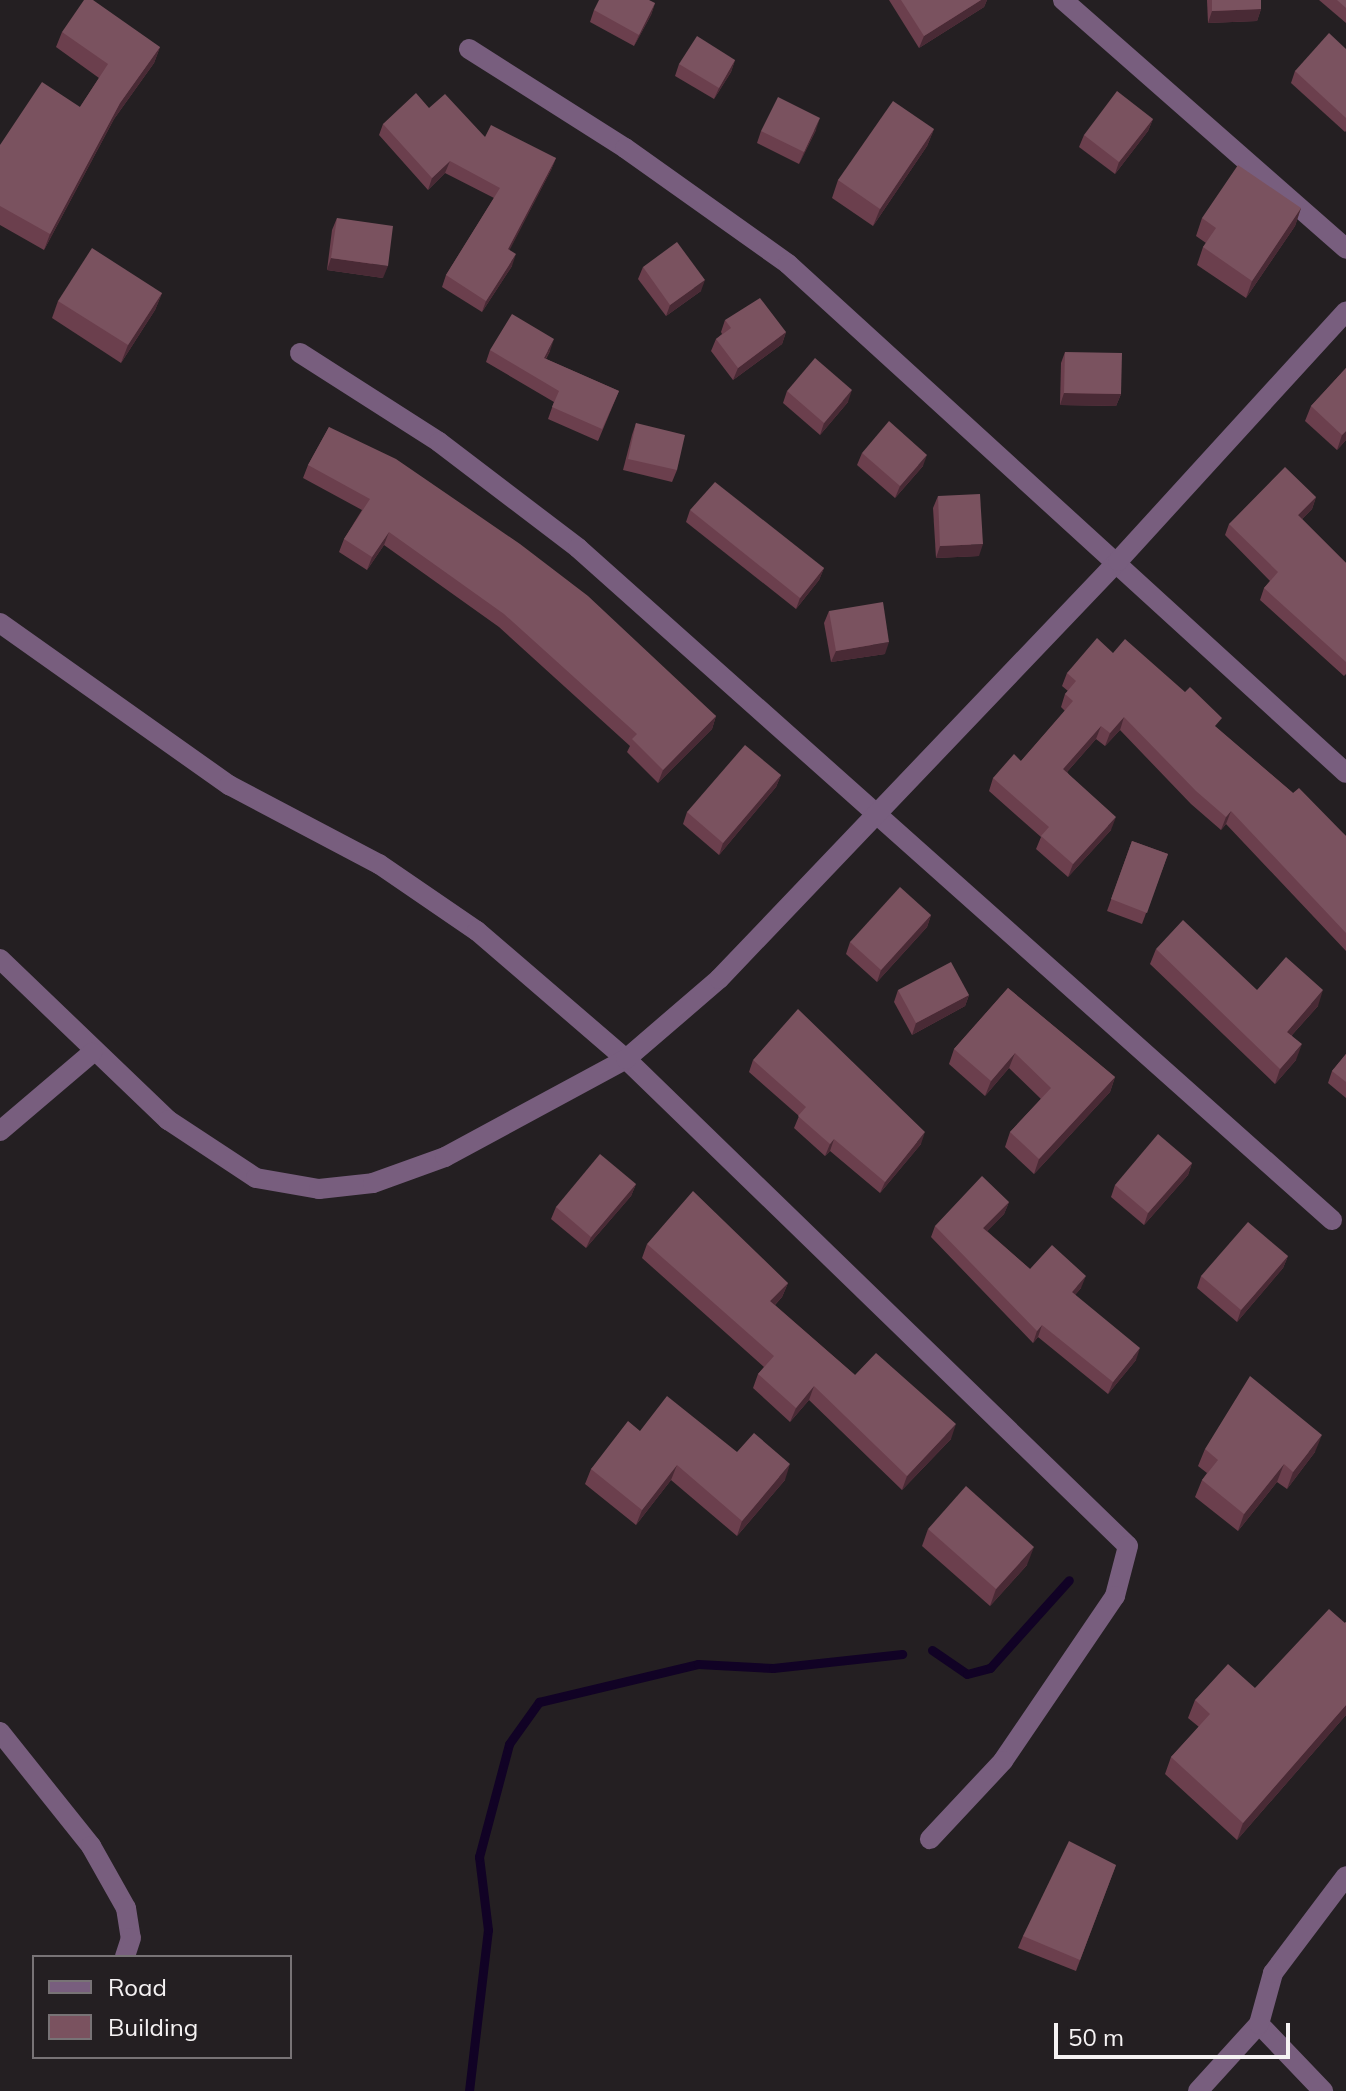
<!DOCTYPE html>
<style>
body{margin:0}
#map{position:relative;width:1346px;height:2091px;overflow:hidden;background:#241f22;font-family:Mulish,sans-serif}
div>[style]{position:absolute}
.stream>*{height:9px;margin:-4.5px;padding:0 4.5px;transform-origin:4.5px;border-radius:4.5px;background:#110225}
.minor>*{height:20px;margin:-10px;padding:0 10px;transform-origin:10px;border-radius:10px;background:#785e7e}
.wall>*{inset:0;background:#6b3f4d}
.shaded-wall>*{inset:0;background:#492a35}
.building>*{inset:0;background:#7a525f}
span{translate:-50% -50%;white-space:nowrap;text-align:center;line-height:1.15;-webkit-text-stroke:7px #241f22;paint-order:stroke}
.legend{position:absolute;left:32px;top:1955px;width:260px;height:104px;box-sizing:border-box;background:#241f22;border:2px solid #787376;margin:0;padding:10px 14px;list-style:none;font-size:24px;color:#f5f2f3}
.legend li{display:flex;align-items:center;gap:16px;height:40px}
.legend b{width:40px;border:2px solid #787376}
.scale{position:absolute;left:1054px;top:2023px;width:236px;height:36px;box-sizing:border-box;border:4px solid #f5f2f3;border-top:0;padding-left:10px;font-size:24px;line-height:28px;white-space:nowrap;color:#f5f2f3;-webkit-text-stroke:6px #241f22;paint-order:stroke}
</style>
<div id="map">
<div class="stream">
<div style="left:932px;top:1650px;width:42px;rotate:34.4deg"></div>
<div style="left:967px;top:1674px;width:24px;rotate:-15deg"></div>
<div style="left:990px;top:1668px;width:118px;rotate:-48.1deg"></div>
<div style="left:469px;top:2091px;width:162px;rotate:-83.3deg"></div>
<div style="left:488px;top:1930px;width:74px;rotate:-97deg"></div>
<div style="left:479px;top:1857px;width:117px;rotate:-75.1deg"></div>
<div style="left:509px;top:1744px;width:52px;rotate:-54.5deg"></div>
<div style="left:539px;top:1702px;width:163px;rotate:-13.4deg"></div>
<div style="left:698px;top:1664px;width:75px;rotate:3.1deg"></div>
<div style="left:773px;top:1668px;width:130px;rotate:-6.2deg"></div>
</div>
<div class="minor">
<div style="left:1063px;top:0;width:377px;rotate:41.3deg"></div>
<div style="left:469px;top:49px;width:185px;rotate:32.4deg"></div>
<div style="left:625px;top:148px;width:200px;rotate:35.4deg"></div>
<div style="left:788px;top:264px;width:755px;rotate:42.37deg"></div>
<div style="left:300px;top:353px;width:165px;rotate:32.6deg"></div>
<div style="left:439px;top:442px;width:175px;rotate:37.3deg"></div>
<div style="left:578px;top:548px;width:1010px;rotate:41.71deg"></div>
<div style="left:0;top:623px;width:281px;rotate:35.3deg"></div>
<div style="left:229px;top:785px;width:170px;rotate:27.8deg"></div>
<div style="left:379px;top:864px;width:119px;rotate:34.4deg"></div>
<div style="left:477px;top:931px;width:196px;rotate:40.7deg"></div>
<div style="left:626px;top:1059px;width:699px;rotate:44.13deg"></div>
<div style="left:1128px;top:1546px;width:52px;rotate:104.6deg"></div>
<div style="left:1115px;top:1596px;width:199px;rotate:124.2deg"></div>
<div style="left:1003px;top:1761px;width:107px;rotate:133.1deg"></div>
<div style="left:0;top:959px;width:233px;rotate:43.8deg"></div>
<div style="left:168px;top:1120px;width:105px;rotate:33.4deg"></div>
<div style="left:256px;top:1178px;width:64px;rotate:9.9deg"></div>
<div style="left:319px;top:1189px;width:54px;rotate:-6.3deg"></div>
<div style="left:373px;top:1183px;width:77px;rotate:-19.9deg"></div>
<div style="left:445px;top:1157px;width:206px;rotate:-28.4deg"></div>
<div style="left:626px;top:1059px;width:123px;rotate:-40.7deg"></div>
<div style="left:719px;top:979px;width:578px;rotate:-46.33deg"></div>
<div style="left:1118px;top:561px;width:338px;rotate:-47.6deg"></div>
<div style="left:0;top:1131px;width:121px;rotate:-40.3deg"></div>
<div style="left:0;top:1732px;width:146px;rotate:51.4deg"></div>
<div style="left:91px;top:1846px;width:71px;rotate:60.6deg"></div>
<div style="left:126px;top:1908px;width:30px;rotate:81deg"></div>
<div style="left:131px;top:1938px;width:20px;rotate:108deg"></div>
<div style="left:1259px;top:2024px;width:93px;rotate:46.3deg"></div>
<div style="left:1198px;top:2091px;width:91px;rotate:-47.7deg"></div>
<div style="left:1259px;top:2024px;width:53px;rotate:-74.6deg"></div>
<div style="left:1273px;top:1973px;width:121px;rotate:-53deg"></div>
</div>
<div class="wall">
<div style="clip-path:polygon(889px 0,987px 0,984px 7px,919px 48px)"></div>
<div style="clip-path:polygon(1207px 0,1261px 0,1261px 9px,1257px 21px,1208px 23px)"></div>
<div style="clip-path:polygon(1319px 0,1346px 0,1346px 23px)"></div>
<div style="clip-path:polygon(655px 3px,651px 15px,634px 46px,590px 22px,594px 10px)"></div>
<div style="clip-path:polygon(62px 32px,160px 47px,154px 63px,114px 119px,44px 250px,0 225px,0 145px,80px 107px,99px 78px,56px 47px)"></div>
<div style="clip-path:polygon(1346px 49px,1346px 131px,1345px 132px,1291px 83px,1295px 71px)"></div>
<div style="clip-path:polygon(735px 60px,731px 72px,714px 99px,675px 76px,679px 64px)"></div>
<div style="clip-path:polygon(429px 108px,485px 137px,556px 158px,551px 170px,509px 250px,512px 266px,482px 312px,442px 287px,446px 275px,494px 198px,445px 173px,428px 190px,379px 135px,383px 124px)"></div>
<div style="clip-path:polygon(1153px 119px,1148px 131px,1115px 174px,1079px 147px,1084px 135px)"></div>
<div style="clip-path:polygon(934px 129px,927px 146px,873px 226px,832px 198px,838px 180px)"></div>
<div style="clip-path:polygon(816px 130px,799px 164px,757px 143px,761px 131px)"></div>
<div style="clip-path:polygon(1301px 208px,1295px 226px,1246px 298px,1197px 265px,1203px 247px,1206px 243px,1196px 236px,1202px 218px)"></div>
<div style="clip-path:polygon(337px 218px,383px 278px,327px 270px,332px 230px)"></div>
<div style="clip-path:polygon(643px 267px,701px 291px,666px 316px,638px 279px)"></div>
<div style="clip-path:polygon(162px 293px,155px 310px,121px 363px,52px 318px,58px 301px)"></div>
<div style="clip-path:polygon(725px 320px,786px 332px,782px 344px,733px 380px,711px 351px,716px 339px,722px 334px,721px 332px)"></div>
<div style="clip-path:polygon(490px 350px,550px 351px,546px 359px,619px 391px,598px 441px,548px 419px,554px 402px,486px 362px)"></div>
<div style="clip-path:polygon(1065px 352px,1121px 394px,1116px 406px,1060px 405px,1061px 363px)"></div>
<div style="clip-path:polygon(1346px 368px,1346px 440px,1337px 450px,1305px 421px,1311px 406px)"></div>
<div style="clip-path:polygon(787px 391px,848px 402px,820px 435px,783px 403px)"></div>
<div style="clip-path:polygon(636px 423px,677px 470px,672px 482px,623px 470px,632px 435px)"></div>
<div style="clip-path:polygon(329px 427px,716px 716px,712px 729px,658px 783px,627px 752px,630px 746px,499px 627px,384px 545px,367px 570px,339px 552px,344px 539px,362px 510px,303px 478px,308px 465px)"></div>
<div style="clip-path:polygon(862px 453px,923px 466px,895px 498px,857px 465px)"></div>
<div style="clip-path:polygon(938px 496px,979px 556px,936px 558px,933px 508px)"></div>
<div style="clip-path:polygon(1316px 497px,1312px 509px,1302px 519px,1346px 563px,1346px 674px,1344px 676px,1260px 600px,1264px 588px,1270px 581px,1225px 535px,1229px 524px)"></div>
<div style="clip-path:polygon(690px 510px,824px 568px,819px 580px,796px 609px,686px 522px)"></div>
<div style="clip-path:polygon(829px 611px,885px 654px,831px 662px,824px 623px)"></div>
<div style="clip-path:polygon(1113px 653px,1218px 729px,1293px 793px,1346px 836px,1346px 951px,1226px 824px,1221px 830px,1191px 804px,1120px 730px,1105px 746px,1096px 739px,1067px 772px,1111px 830px,1068px 877px,1036px 849px,1041px 837px,989px 791px,993px 778px,1021px 761px,1065px 711px,1061px 707px,1065px 694px,1068px 691px,1062px 686px,1067px 673px)"></div>
<div style="clip-path:polygon(781px 775px,776px 787px,719px 855px,683px 824px,687px 812px)"></div>
<div style="clip-path:polygon(1132px 841px,1168px 854px,1142px 924px,1107px 911px)"></div>
<div style="clip-path:polygon(931px 915px,927px 927px,877px 982px,846px 954px,850px 942px)"></div>
<div style="clip-path:polygon(1156px 949px,1257px 990px,1318px 1006px,1292px 1035px,1296px 1060px,1275px 1084px,1150px 964px)"></div>
<div style="clip-path:polygon(1008px 988px,1115px 1077px,1110px 1092px,1034px 1174px,1005px 1147px,1010px 1132px,1041px 1099px,1009px 1068px,985px 1096px,949px 1064px,954px 1049px)"></div>
<div style="clip-path:polygon(898px 990px,969px 995px,965px 1006px,912px 1035px,894px 1002px)"></div>
<div style="clip-path:polygon(1346px 1054px,1346px 1098px,1328px 1083px,1332px 1071px)"></div>
<div style="clip-path:polygon(753px 1060px,921px 1144px,880px 1193px,830px 1151px,825px 1156px,794px 1128px,799px 1116px,749px 1072px)"></div>
<div style="clip-path:polygon(1192px 1163px,1188px 1175px,1144px 1225px,1111px 1197px,1115px 1185px)"></div>
<div style="clip-path:polygon(636px 1184px,631px 1196px,586px 1248px,551px 1219px,556px 1207px)"></div>
<div style="clip-path:polygon(1009px 1202px,1004px 1214px,987px 1231px,1030px 1269px,1081px 1288px,1075px 1295px,1136px 1360px,1108px 1394px,1038px 1337px,1033px 1343px,931px 1237px,935px 1226px)"></div>
<div style="clip-path:polygon(647px 1244px,788px 1283px,782px 1297px,775px 1305px,855px 1375px,951px 1439px,902px 1490px,809px 1400px,790px 1422px,753px 1388px,758px 1374px,764px 1367px,642px 1258px)"></div>
<div style="clip-path:polygon(1288px 1256px,1283px 1268px,1237px 1322px,1197px 1288px,1201px 1276px)"></div>
<div style="clip-path:polygon(640px 1431px,737px 1452px,785px 1480px,737px 1536px,671px 1480px,636px 1525px,585px 1484px,591px 1469px)"></div>
<div style="clip-path:polygon(1205px 1449px,1315px 1452px,1287px 1489px,1277px 1482px,1238px 1531px,1195px 1497px,1202px 1480px,1207px 1473px,1198px 1466px)"></div>
<div style="clip-path:polygon(928px 1529px,1027px 1565px,990px 1606px,922px 1546px)"></div>
<div style="clip-path:polygon(1346px 1622px,1346px 1715px,1237px 1840px,1165px 1774px,1171px 1757px,1199px 1727px,1188px 1718px,1195px 1700px,1255px 1688px)"></div>
<div style="clip-path:polygon(1116px 1865px,1076px 1971px,1018px 1948px,1023px 1936px)"></div>
</div>
<div class="shaded-wall">
<div style="clip-path:polygon(981px 0,987px 0,984px 7px,919px 48px,924px 36px)"></div>
<div style="clip-path:polygon(655px 3px,651px 15px,634px 46px,639px 35px)"></div>
<div style="clip-path:polygon(1261px 9px,1257px 21px,1208px 23px,1212px 11px)"></div>
<div style="clip-path:polygon(160px 47px,154px 63px,114px 119px,44px 250px,50px 234px,120px 103px)"></div>
<div style="clip-path:polygon(735px 60px,731px 72px,714px 99px,719px 88px)"></div>
<div style="clip-path:polygon(820px 118px,816px 130px,799px 164px,804px 152px)"></div>
<div style="clip-path:polygon(1153px 119px,1148px 131px,1115px 174px,1119px 162px)"></div>
<div style="clip-path:polygon(934px 129px,927px 146px,873px 226px,880px 209px)"></div>
<div style="clip-path:polygon(556px 158px,551px 170px,504px 261px,508px 249px)"></div>
<div style="clip-path:polygon(450px 161px,445px 173px,428px 190px,432px 178px)"></div>
<div style="clip-path:polygon(1301px 208px,1295px 226px,1246px 298px,1252px 281px)"></div>
<div style="clip-path:polygon(516px 254px,512px 266px,482px 312px,486px 301px)"></div>
<div style="clip-path:polygon(331px 258px,388px 266px,383px 278px,327px 270px)"></div>
<div style="clip-path:polygon(705px 280px,701px 291px,666px 316px,670px 305px)"></div>
<div style="clip-path:polygon(162px 293px,155px 310px,121px 363px,128px 345px)"></div>
<div style="clip-path:polygon(786px 332px,782px 344px,733px 380px,738px 368px)"></div>
<div style="clip-path:polygon(554px 339px,550px 351px,539px 370px,544px 358px)"></div>
<div style="clip-path:polygon(852px 390px,848px 402px,820px 435px,824px 423px)"></div>
<div style="clip-path:polygon(1064px 393px,1121px 394px,1116px 406px,1060px 405px)"></div>
<div style="clip-path:polygon(1346px 431px,1346px 440px,1337px 450px,1342px 435px)"></div>
<div style="clip-path:polygon(927px 455px,923px 466px,895px 498px,900px 486px)"></div>
<div style="clip-path:polygon(1316px 497px,1312px 509px,1294px 527px,1298px 515px)"></div>
<div style="clip-path:polygon(389px 532px,384px 545px,367px 570px,372px 557px)"></div>
<div style="clip-path:polygon(983px 544px,979px 556px,936px 558px,940px 546px)"></div>
<div style="clip-path:polygon(824px 568px,819px 580px,796px 609px,800px 598px)"></div>
<div style="clip-path:polygon(889px 642px,885px 654px,831px 662px,836px 651px)"></div>
<div style="clip-path:polygon(716px 716px,712px 729px,658px 783px,663px 770px)"></div>
<div style="clip-path:polygon(1124px 717px,1120px 730px,1105px 746px,1110px 733px)"></div>
<div style="clip-path:polygon(1101px 726px,1096px 739px,1058px 782px,1063px 769px)"></div>
<div style="clip-path:polygon(781px 775px,776px 787px,719px 855px,723px 843px)"></div>
<div style="clip-path:polygon(1231px 811px,1226px 824px,1221px 830px,1226px 817px)"></div>
<div style="clip-path:polygon(1116px 817px,1111px 830px,1068px 877px,1073px 864px)"></div>
<div style="clip-path:polygon(931px 915px,927px 927px,877px 982px,881px 970px)"></div>
<div style="clip-path:polygon(1323px 990px,1318px 1006px,1281px 1047px,1287px 1032px)"></div>
<div style="clip-path:polygon(969px 995px,965px 1006px,912px 1035px,916px 1023px)"></div>
<div style="clip-path:polygon(1302px 1044px,1296px 1060px,1275px 1084px,1280px 1069px)"></div>
<div style="clip-path:polygon(1015px 1053px,1009px 1068px,985px 1096px,991px 1081px)"></div>
<div style="clip-path:polygon(1115px 1077px,1110px 1092px,1034px 1174px,1039px 1159px)"></div>
<div style="clip-path:polygon(925px 1132px,921px 1144px,880px 1193px,885px 1182px)"></div>
<div style="clip-path:polygon(834px 1139px,830px 1151px,825px 1156px,830px 1144px)"></div>
<div style="clip-path:polygon(1192px 1163px,1188px 1175px,1144px 1225px,1148px 1213px)"></div>
<div style="clip-path:polygon(636px 1184px,631px 1196px,586px 1248px,591px 1237px)"></div>
<div style="clip-path:polygon(1009px 1202px,1004px 1214px,979px 1240px,983px 1228px)"></div>
<div style="clip-path:polygon(1288px 1256px,1283px 1268px,1237px 1322px,1241px 1310px)"></div>
<div style="clip-path:polygon(1086px 1276px,1081px 1288px,1067px 1304px,1072px 1292px)"></div>
<div style="clip-path:polygon(788px 1283px,782px 1297px,765px 1315px,770px 1301px)"></div>
<div style="clip-path:polygon(1042px 1325px,1038px 1337px,1033px 1343px,1037px 1331px)"></div>
<div style="clip-path:polygon(1140px 1348px,1136px 1360px,1108px 1394px,1113px 1382px)"></div>
<div style="clip-path:polygon(814px 1386px,809px 1400px,790px 1422px,796px 1408px)"></div>
<div style="clip-path:polygon(956px 1424px,951px 1439px,902px 1490px,907px 1476px)"></div>
<div style="clip-path:polygon(1322px 1435px,1315px 1452px,1287px 1489px,1293px 1472px)"></div>
<div style="clip-path:polygon(790px 1464px,785px 1480px,737px 1536px,742px 1521px)"></div>
<div style="clip-path:polygon(1284px 1464px,1277px 1482px,1238px 1531px,1244px 1514px)"></div>
<div style="clip-path:polygon(677px 1465px,671px 1480px,636px 1525px,642px 1510px)"></div>
<div style="clip-path:polygon(1034px 1547px,1027px 1565px,990px 1606px,996px 1589px)"></div>
<div style="clip-path:polygon(1346px 1705px,1346px 1715px,1237px 1840px,1243px 1823px)"></div>
</div>
<div class="building">
<div style="clip-path:polygon(84px 0,93px 0,160px 47px,120px 103px,50px 234px,0 206px,0 145px,42px 82px,80px 107px,108px 64px,62px 32px)"></div>
<div style="clip-path:polygon(599px 0,649px 0,655px 3px,639px 35px,594px 10px)"></div>
<div style="clip-path:polygon(901px 0,981px 0,924px 36px)"></div>
<div style="clip-path:polygon(1212px 0,1261px 0,1261px 9px,1212px 11px)"></div>
<div style="clip-path:polygon(1337px 0,1346px 0,1346px 8px)"></div>
<div style="clip-path:polygon(1329px 33px,1346px 49px,1346px 118px,1295px 71px)"></div>
<div style="clip-path:polygon(697px 36px,735px 60px,719px 88px,679px 64px)"></div>
<div style="clip-path:polygon(1117px 91px,1153px 119px,1119px 162px,1084px 135px)"></div>
<div style="clip-path:polygon(416px 93px,429px 108px,445px 94px,485px 137px,491px 125px,556px 158px,508px 249px,516px 254px,486px 301px,446px 275px,500px 188px,450px 161px,432px 178px,383px 124px)"></div>
<div style="clip-path:polygon(778px 97px,820px 118px,804px 152px,761px 131px)"></div>
<div style="clip-path:polygon(893px 101px,934px 129px,880px 209px,838px 180px)"></div>
<div style="clip-path:polygon(1238px 165px,1301px 208px,1252px 281px,1203px 247px,1216px 228px,1202px 218px)"></div>
<div style="clip-path:polygon(337px 218px,393px 226px,388px 266px,331px 258px)"></div>
<div style="clip-path:polygon(677px 242px,705px 280px,670px 305px,643px 267px)"></div>
<div style="clip-path:polygon(92px 248px,162px 293px,128px 345px,58px 301px)"></div>
<div style="clip-path:polygon(760px 298px,786px 332px,738px 368px,716px 339px,731px 328px,725px 320px)"></div>
<div style="clip-path:polygon(512px 314px,554px 339px,544px 358px,619px 391px,602px 429px,552px 407px,559px 391px,490px 350px)"></div>
<div style="clip-path:polygon(1065px 352px,1122px 353px,1121px 394px,1064px 393px)"></div>
<div style="clip-path:polygon(815px 358px,852px 390px,824px 423px,787px 391px)"></div>
<div style="clip-path:polygon(1346px 368px,1346px 431px,1342px 435px,1311px 406px)"></div>
<div style="clip-path:polygon(889px 421px,927px 455px,900px 486px,862px 453px)"></div>
<div style="clip-path:polygon(636px 423px,685px 435px,677px 470px,628px 459px)"></div>
<div style="clip-path:polygon(329px 427px,396px 459px,520px 544px,588px 596px,716px 716px,663px 770px,632px 739px,637px 734px,504px 614px,389px 532px,372px 557px,344px 539px,370px 499px,308px 465px)"></div>
<div style="clip-path:polygon(1285px 467px,1316px 497px,1298px 515px,1346px 563px,1346px 662px,1264px 588px,1278px 572px,1229px 524px)"></div>
<div style="clip-path:polygon(715px 482px,824px 568px,800px 598px,690px 510px)"></div>
<div style="clip-path:polygon(980px 494px,983px 544px,940px 546px,938px 496px)"></div>
<div style="clip-path:polygon(883px 602px,889px 642px,836px 651px,829px 611px)"></div>
<div style="clip-path:polygon(1097px 638px,1113px 653px,1125px 639px,1185px 692px,1190px 687px,1222px 718px,1215px 726px,1293px 793px,1299px 788px,1346px 836px,1346px 933px,1231px 811px,1226px 817px,1196px 791px,1124px 717px,1110px 733px,1101px 726px,1063px 769px,1116px 817px,1073px 864px,1041px 836px,1049px 827px,993px 778px,1014px 754px,1021px 761px,1073px 701px,1065px 694px,1076px 681px,1067px 673px)"></div>
<div style="clip-path:polygon(745px 745px,781px 775px,723px 843px,687px 812px)"></div>
<div style="clip-path:polygon(1132px 841px,1168px 854px,1147px 913px,1111px 899px)"></div>
<div style="clip-path:polygon(900px 887px,931px 915px,881px 970px,850px 942px)"></div>
<div style="clip-path:polygon(1183px 920px,1257px 990px,1286px 957px,1323px 990px,1287px 1032px,1302px 1044px,1280px 1069px,1156px 949px)"></div>
<div style="clip-path:polygon(951px 962px,969px 995px,916px 1023px,898px 990px)"></div>
<div style="clip-path:polygon(1008px 988px,1115px 1077px,1039px 1159px,1010px 1132px,1051px 1088px,1015px 1053px,991px 1081px,954px 1049px)"></div>
<div style="clip-path:polygon(798px 1009px,925px 1132px,885px 1182px,834px 1139px,830px 1144px,798px 1116px,806px 1107px,753px 1060px)"></div>
<div style="clip-path:polygon(1346px 1054px,1346px 1082px,1332px 1071px)"></div>
<div style="clip-path:polygon(1158px 1134px,1192px 1163px,1148px 1213px,1115px 1185px)"></div>
<div style="clip-path:polygon(600px 1154px,636px 1184px,591px 1237px,556px 1207px)"></div>
<div style="clip-path:polygon(982px 1176px,1009px 1202px,983px 1228px,1030px 1269px,1052px 1245px,1086px 1276px,1072px 1292px,1140px 1348px,1113px 1382px,1042px 1325px,1037px 1331px,935px 1226px)"></div>
<div style="clip-path:polygon(693px 1191px,788px 1283px,770px 1301px,855px 1375px,876px 1353px,956px 1424px,907px 1476px,814px 1386px,796px 1408px,758px 1374px,774px 1356px,647px 1244px)"></div>
<div style="clip-path:polygon(1248px 1222px,1288px 1256px,1241px 1310px,1201px 1276px)"></div>
<div style="clip-path:polygon(1250px 1376px,1322px 1435px,1293px 1472px,1284px 1464px,1244px 1514px,1202px 1480px,1218px 1460px,1205px 1449px)"></div>
<div style="clip-path:polygon(667px 1396px,737px 1452px,754px 1433px,790px 1464px,742px 1521px,677px 1465px,642px 1510px,591px 1469px,628px 1421px,640px 1431px)"></div>
<div style="clip-path:polygon(966px 1486px,1034px 1547px,996px 1589px,928px 1529px)"></div>
<div style="clip-path:polygon(1329px 1609px,1345px 1623px,1346px 1622px,1346px 1705px,1243px 1823px,1171px 1757px,1210px 1714px,1195px 1700px,1228px 1664px,1255px 1688px)"></div>
<div style="clip-path:polygon(1069px 1841px,1116px 1865px,1080px 1960px,1023px 1936px)"></div>
</div>
<ul class="legend">
<li><b style="height:10px;background:#785e7e"></b>Road</li>
<li><b style="height:22px;background:#7a525f"></b>Building</li>
</ul>
<div class="scale">50 m</div>
</div>
